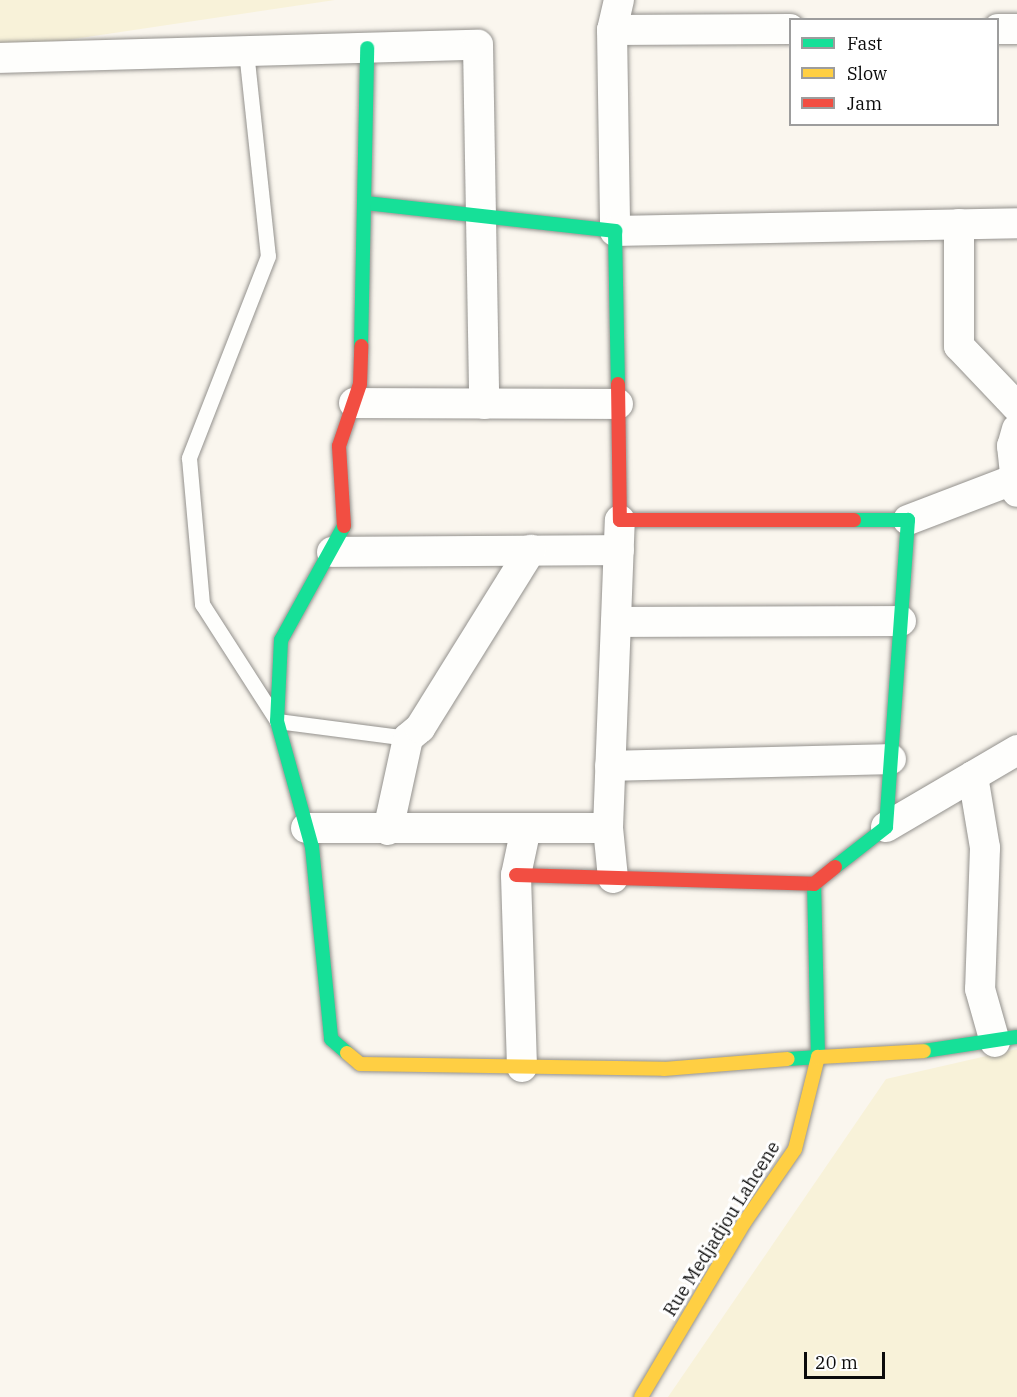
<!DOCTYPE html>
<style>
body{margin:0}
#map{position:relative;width:1017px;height:1397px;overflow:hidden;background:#faf6ee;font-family:"IBM Plex Serif",serif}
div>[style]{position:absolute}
.farmland>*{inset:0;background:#f8f2d9}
.roads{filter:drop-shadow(0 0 2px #93918d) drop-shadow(0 0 2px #93918d)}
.lane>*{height:15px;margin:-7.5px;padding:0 7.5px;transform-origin:7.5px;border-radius:7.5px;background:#fefefc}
.street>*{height:30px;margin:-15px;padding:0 15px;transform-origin:15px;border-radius:15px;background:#fefefc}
.fast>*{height:14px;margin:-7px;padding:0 7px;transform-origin:7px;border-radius:7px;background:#16e098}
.slow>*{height:14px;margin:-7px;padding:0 7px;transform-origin:7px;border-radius:7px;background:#ffcf43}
.jam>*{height:14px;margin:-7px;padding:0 7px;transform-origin:7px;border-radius:7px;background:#f24e42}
span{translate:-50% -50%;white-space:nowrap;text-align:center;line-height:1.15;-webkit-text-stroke:6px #fff;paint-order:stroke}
.street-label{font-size:18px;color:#0b0b0b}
.legend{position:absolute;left:789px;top:18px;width:210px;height:108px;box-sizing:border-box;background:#fff;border:2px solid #9d9d9d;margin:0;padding:8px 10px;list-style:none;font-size:18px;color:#0b0b0b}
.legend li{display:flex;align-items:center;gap:12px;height:30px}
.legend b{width:30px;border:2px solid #9d9d9d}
.scale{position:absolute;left:804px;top:1352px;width:81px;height:27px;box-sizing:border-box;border:3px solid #0b0b0b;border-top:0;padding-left:8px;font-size:18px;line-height:21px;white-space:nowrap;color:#0b0b0b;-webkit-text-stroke:4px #fff;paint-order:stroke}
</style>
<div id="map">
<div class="farmland">
<div style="clip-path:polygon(0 0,335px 0,0 50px)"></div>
<div style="clip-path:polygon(1017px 1049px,1017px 1397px,668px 1397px,886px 1079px)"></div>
</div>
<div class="roads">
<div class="lane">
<div style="left:246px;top:51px;width:206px;rotate:83.9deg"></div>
<div style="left:268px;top:256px;width:217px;rotate:111.4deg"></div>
<div style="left:189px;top:458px;width:147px;rotate:84.9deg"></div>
<div style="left:202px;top:604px;width:139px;rotate:57.3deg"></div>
<div style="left:277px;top:721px;width:132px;rotate:7.4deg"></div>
</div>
<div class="street">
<div style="left:790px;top:29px;width:178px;rotate:179.7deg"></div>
<div style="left:612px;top:30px;width:201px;rotate:89.1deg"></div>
<div style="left:615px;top:231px;width:402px;rotate:-1.1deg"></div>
<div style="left:998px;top:29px;width:19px"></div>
<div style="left:612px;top:30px;width:31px;rotate:-77deg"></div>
<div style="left:0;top:58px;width:478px;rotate:-1.6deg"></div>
<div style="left:478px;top:45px;width:359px;rotate:89deg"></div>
<div style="left:959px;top:224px;width:122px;rotate:90deg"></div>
<div style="left:959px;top:346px;width:84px;rotate:46.4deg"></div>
<div style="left:354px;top:403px;width:264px;rotate:0.2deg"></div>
<div style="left:1017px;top:429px;width:18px;rotate:106deg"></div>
<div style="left:1012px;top:446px;width:46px;rotate:83.8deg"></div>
<div style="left:908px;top:520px;width:112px;rotate:-20.9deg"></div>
<div style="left:332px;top:552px;width:287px;rotate:-0.4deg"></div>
<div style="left:616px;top:622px;width:285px;rotate:-0.2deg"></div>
<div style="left:610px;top:766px;width:281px;rotate:-1.4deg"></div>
<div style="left:973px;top:776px;width:73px;rotate:80.5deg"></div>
<div style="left:985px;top:848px;width:141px;rotate:92deg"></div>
<div style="left:980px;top:989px;width:55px;rotate:74.2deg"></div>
<div style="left:886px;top:827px;width:152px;rotate:-30.4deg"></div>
<div style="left:306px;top:828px;width:302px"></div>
<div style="left:388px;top:830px;width:94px;rotate:-77.7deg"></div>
<div style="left:408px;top:738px;width:16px;rotate:-40deg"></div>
<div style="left:420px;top:728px;width:210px;rotate:-58.1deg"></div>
<div style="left:613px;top:878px;width:50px;rotate:-95.7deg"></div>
<div style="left:608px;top:828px;width:308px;rotate:-87.8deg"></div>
<div style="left:522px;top:1067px;width:192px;rotate:-91.8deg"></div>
<div style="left:516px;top:875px;width:48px;rotate:-78deg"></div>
</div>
<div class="fast">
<div style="left:366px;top:203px;width:251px;rotate:6.4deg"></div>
<div style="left:615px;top:231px;width:153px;rotate:88.9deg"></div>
<div style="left:361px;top:346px;width:298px;rotate:-88.8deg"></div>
<div style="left:344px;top:526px;width:130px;rotate:118.9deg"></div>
<div style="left:281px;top:640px;width:81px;rotate:92.8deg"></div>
<div style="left:277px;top:721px;width:131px;rotate:74.5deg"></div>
<div style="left:312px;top:847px;width:193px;rotate:84.3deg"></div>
<div style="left:331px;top:1039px;width:21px;rotate:41deg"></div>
<div style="left:835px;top:867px;width:65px;rotate:-38.1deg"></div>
<div style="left:886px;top:827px;width:308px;rotate:-85.9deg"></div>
<div style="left:908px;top:520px;width:54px;rotate:180deg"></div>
<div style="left:924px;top:1051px;width:94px;rotate:-8.6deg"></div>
<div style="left:788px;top:1059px;width:30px;rotate:-4deg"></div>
<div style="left:818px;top:1057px;width:173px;rotate:-91.3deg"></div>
</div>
<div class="slow">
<div style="left:347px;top:1053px;width:17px;rotate:40deg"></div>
<div style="left:360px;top:1064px;width:304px;rotate:0.9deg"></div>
<div style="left:664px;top:1069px;width:124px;rotate:-4.6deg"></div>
<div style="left:641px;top:1397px;width:202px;rotate:-59.4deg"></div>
<div style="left:744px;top:1223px;width:90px;rotate:-55.4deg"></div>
<div style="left:795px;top:1149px;width:95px;rotate:-76deg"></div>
<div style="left:818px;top:1057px;width:106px;rotate:-3.2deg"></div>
</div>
<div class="jam">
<div style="left:618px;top:384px;width:136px;rotate:89.2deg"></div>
<div style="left:620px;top:520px;width:234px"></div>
<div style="left:344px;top:526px;width:80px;rotate:-93.6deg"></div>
<div style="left:339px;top:446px;width:65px;rotate:-71.3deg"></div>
<div style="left:360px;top:384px;width:38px;rotate:-88deg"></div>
<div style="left:516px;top:875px;width:298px;rotate:1.7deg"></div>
<div style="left:814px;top:884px;width:27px;rotate:-39deg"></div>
</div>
</div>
<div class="street-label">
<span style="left:722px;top:1229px;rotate:-58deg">Rue Medjadjou Lahcene</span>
</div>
<ul class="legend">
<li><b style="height:8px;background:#16e098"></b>Fast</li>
<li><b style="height:8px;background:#ffcf43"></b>Slow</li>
<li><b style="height:8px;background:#f24e42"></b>Jam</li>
</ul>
<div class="scale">20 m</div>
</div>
